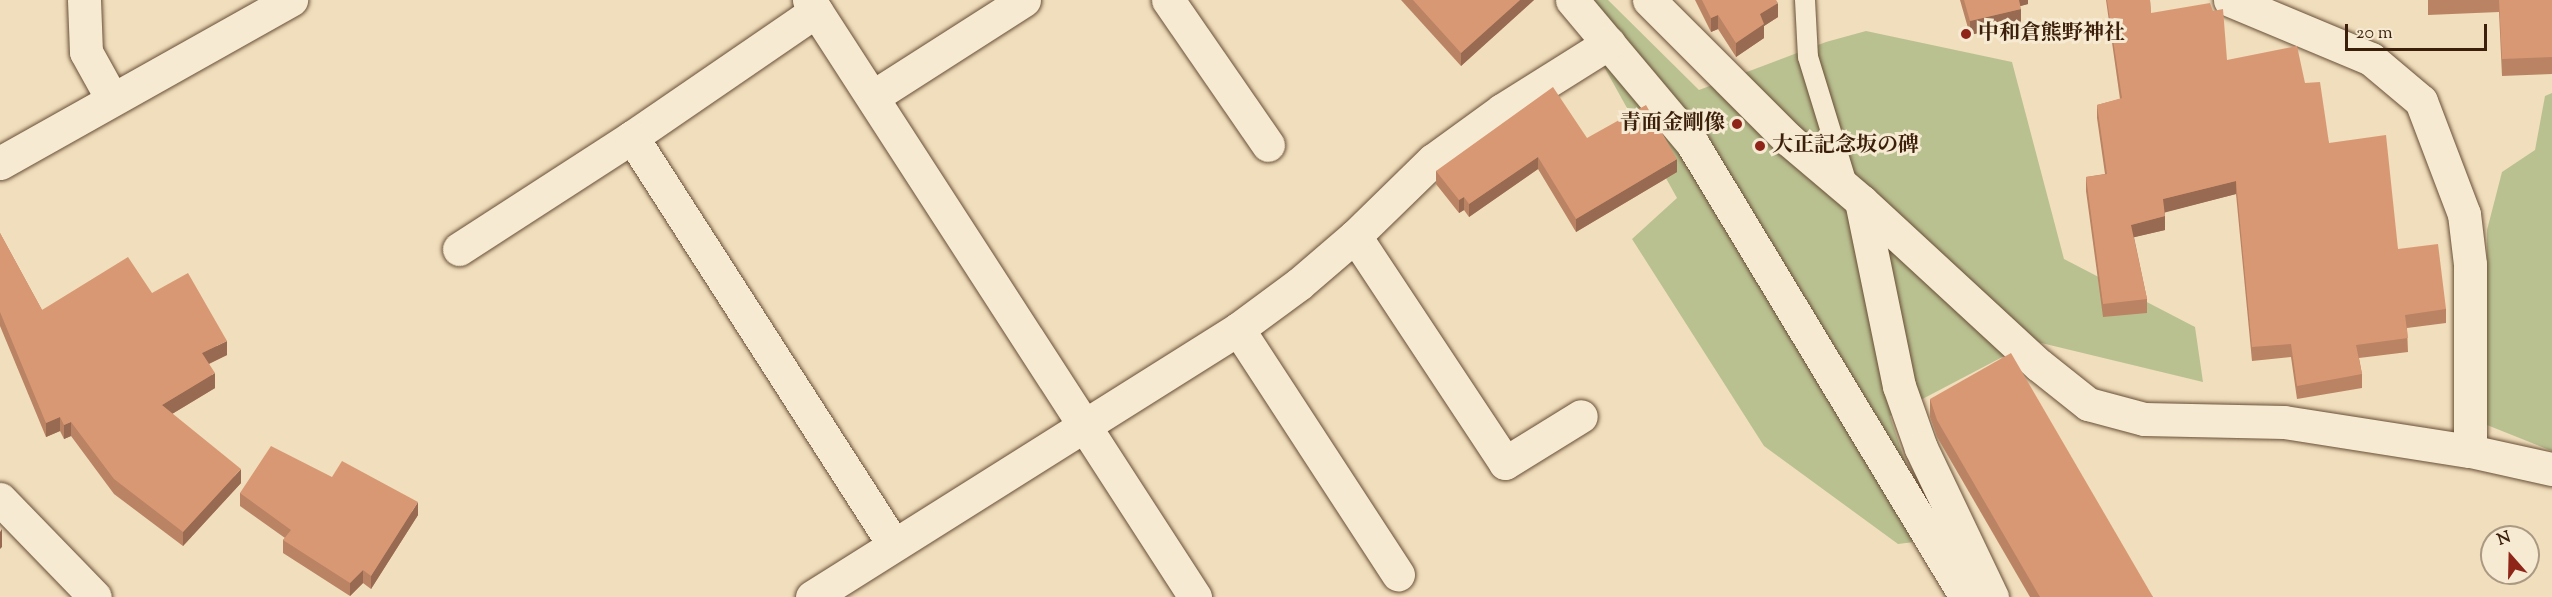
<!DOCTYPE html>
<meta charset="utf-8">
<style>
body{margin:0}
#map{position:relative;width:2552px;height:597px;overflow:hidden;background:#f1debc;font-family:"Sorts Mill Goudy","Noto Serif JP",serif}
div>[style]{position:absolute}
.green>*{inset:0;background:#bac191}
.roads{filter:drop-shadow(0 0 2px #684f36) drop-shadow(0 0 2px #684f36)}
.service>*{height:20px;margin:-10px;padding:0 10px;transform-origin:10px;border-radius:10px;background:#f6ead3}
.minor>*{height:33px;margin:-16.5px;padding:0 16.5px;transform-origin:16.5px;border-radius:16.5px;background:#f6ead3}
.tertiary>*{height:33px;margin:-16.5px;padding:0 16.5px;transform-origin:16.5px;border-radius:16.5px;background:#f6ead3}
.wall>*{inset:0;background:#ba8364}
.shaded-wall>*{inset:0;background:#976a51}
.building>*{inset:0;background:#d89874}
.dots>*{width:16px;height:16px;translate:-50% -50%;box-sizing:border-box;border:3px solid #f6ead3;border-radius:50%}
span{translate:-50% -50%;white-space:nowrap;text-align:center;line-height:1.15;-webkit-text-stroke:6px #f6ead3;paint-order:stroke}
.poi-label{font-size:21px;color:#3b1f0a;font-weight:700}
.left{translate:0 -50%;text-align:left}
.right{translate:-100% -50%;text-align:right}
.north{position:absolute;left:2480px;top:525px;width:60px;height:60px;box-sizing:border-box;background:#f6ead3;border:2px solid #ab9983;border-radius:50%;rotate:340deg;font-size:16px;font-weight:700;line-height:24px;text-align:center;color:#3b1f0a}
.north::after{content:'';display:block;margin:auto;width:21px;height:27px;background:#8f2418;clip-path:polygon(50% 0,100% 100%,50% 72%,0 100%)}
.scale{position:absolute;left:2345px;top:24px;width:142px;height:27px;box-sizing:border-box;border:3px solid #3b1f0a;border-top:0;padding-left:8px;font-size:18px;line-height:21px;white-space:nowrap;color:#3b1f0a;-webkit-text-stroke:4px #f6ead3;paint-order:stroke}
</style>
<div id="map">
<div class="green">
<div style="clip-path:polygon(1567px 0,1608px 0,1699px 90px,1826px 42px,1866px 31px,2012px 62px,2064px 259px,2195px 327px,2203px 382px,2033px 341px,1890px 416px,1931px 540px,1898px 544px,1764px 446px,1632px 239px,1677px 198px)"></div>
<div style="clip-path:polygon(2552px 93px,2552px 451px,2487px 425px,2487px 230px,2502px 172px,2535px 150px,2545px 96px)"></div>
</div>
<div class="roads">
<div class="service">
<div style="left:1805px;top:0;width:57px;rotate:87deg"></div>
<div style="left:1808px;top:57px;width:136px;rotate:72.9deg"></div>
</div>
<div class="minor">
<div style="left:84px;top:0;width:52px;rotate:87.8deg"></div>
<div style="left:86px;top:52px;width:54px;rotate:61deg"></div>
<div style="left:809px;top:0;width:711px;rotate:57.11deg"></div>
<div style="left:1168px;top:0;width:176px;rotate:55.4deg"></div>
<div style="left:1572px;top:0;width:187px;rotate:50deg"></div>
<div style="left:1692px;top:143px;width:530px;rotate:58.89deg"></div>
<div style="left:1649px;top:0;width:197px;rotate:45deg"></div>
<div style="left:1788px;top:139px;width:96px;rotate:40.3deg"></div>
<div style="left:1861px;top:201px;width:242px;rotate:42.7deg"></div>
<div style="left:2039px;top:365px;width:63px;rotate:38.5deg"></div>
<div style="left:2088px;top:404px;width:58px;rotate:15deg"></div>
<div style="left:2144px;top:419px;width:140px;rotate:1.2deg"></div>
<div style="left:2284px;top:422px;width:188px;rotate:8.9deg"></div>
<div style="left:2470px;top:451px;width:84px;rotate:12.4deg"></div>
<div style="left:2230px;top:0;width:153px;rotate:22.7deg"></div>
<div style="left:2371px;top:59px;width:65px;rotate:40deg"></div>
<div style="left:2421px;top:101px;width:121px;rotate:69.2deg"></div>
<div style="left:2464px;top:214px;width:50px;rotate:83.2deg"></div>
<div style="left:2470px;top:264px;width:187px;rotate:90deg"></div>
<div style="left:874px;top:96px;width:178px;rotate:-32.6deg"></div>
<div style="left:632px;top:137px;width:223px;rotate:-34.4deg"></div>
<div style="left:1861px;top:201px;width:189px;rotate:78.4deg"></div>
<div style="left:1899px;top:386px;width:66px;rotate:70.5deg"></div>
<div style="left:1921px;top:448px;width:165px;rotate:64.5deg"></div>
<div style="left:1355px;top:236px;width:272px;rotate:56.5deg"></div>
<div style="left:1505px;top:463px;width:89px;rotate:-31.7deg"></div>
<div style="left:459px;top:249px;width:206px;rotate:-32.9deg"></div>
<div style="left:632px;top:137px;width:483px;rotate:57.3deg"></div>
<div style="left:1238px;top:329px;width:293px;rotate:56.9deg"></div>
<div style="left:0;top:499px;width:136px;rotate:45.9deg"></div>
<div style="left:812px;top:597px;width:503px;rotate:-32.17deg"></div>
<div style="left:1238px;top:329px;width:76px;rotate:-36.4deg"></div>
<div style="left:1299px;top:284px;width:74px;rotate:-40.6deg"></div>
<div style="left:1355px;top:236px;width:109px;rotate:-44.3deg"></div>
<div style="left:1433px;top:160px;width:85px;rotate:-35.9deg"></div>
<div style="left:1502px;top:110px;width:126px;rotate:-32.1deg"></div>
</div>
<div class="tertiary">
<div style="left:0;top:163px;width:334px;rotate:-29.3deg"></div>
</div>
</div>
<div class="wall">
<div style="clip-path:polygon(1401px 0,1534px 0,1461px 66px)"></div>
<div style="clip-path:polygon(1695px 0,1776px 0,1778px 17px,1764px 26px,1764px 38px,1736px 57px,1718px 29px,1711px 32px)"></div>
<div style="clip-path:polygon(1960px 0,2028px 0,2028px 4px,2020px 6px,2021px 23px,1970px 35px)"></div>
<div style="clip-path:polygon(2106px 0,2150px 0,2151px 13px,2227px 60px,2305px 83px,2329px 143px,2398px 249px,2446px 309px,2446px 323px,2407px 328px,2408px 352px,2359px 358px,2362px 374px,2362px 388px,2297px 399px,2291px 357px,2252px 361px,2236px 194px,2165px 212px,2165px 230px,2134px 237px,2147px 299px,2147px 313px,2103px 317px,2086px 191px,2086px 177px,2105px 174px,2097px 118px,2097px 105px,2120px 99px)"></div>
<div style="clip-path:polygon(2428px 0,2552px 0,2552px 74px,2502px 76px,2499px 12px,2428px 15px)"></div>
<div style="clip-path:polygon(1587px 138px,1677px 172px,1576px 232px,1538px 169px,1469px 217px,1464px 210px,1459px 213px,1436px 184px,1436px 171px)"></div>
<div style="clip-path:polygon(0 233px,42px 310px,152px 293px,227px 355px,209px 364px,215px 388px,172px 414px,241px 483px,183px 546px,114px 494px,71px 436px,64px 439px,60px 431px,46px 437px,0 326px)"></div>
<div style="clip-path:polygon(1930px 399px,2153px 597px,2030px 597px,1937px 437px,1930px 417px)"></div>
<div style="clip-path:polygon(332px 477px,418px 515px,371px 589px,363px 583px,350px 596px,283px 553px,283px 540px,285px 538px,240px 506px,240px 493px)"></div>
</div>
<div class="shaded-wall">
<div style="clip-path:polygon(1520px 0,1534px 0,1461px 66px,1461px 53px)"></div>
<div style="clip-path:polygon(2017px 0,2028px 0,2028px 4px,2017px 7px)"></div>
<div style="clip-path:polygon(1778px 3px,1778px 17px,1764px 26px,1764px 38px,1736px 57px,1736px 43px,1760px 14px)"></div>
<div style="clip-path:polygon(2021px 9px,2021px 23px,1970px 35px,1970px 21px)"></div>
<div style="clip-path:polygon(1718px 15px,1718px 29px,1711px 32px,1711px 18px)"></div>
<div style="clip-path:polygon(1538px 157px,1538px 169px,1469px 217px,1469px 204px)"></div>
<div style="clip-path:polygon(1677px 159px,1677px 172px,1576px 232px,1576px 219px)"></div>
<div style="clip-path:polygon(2236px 181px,2236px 194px,2163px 213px,2163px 199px)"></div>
<div style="clip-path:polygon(1464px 197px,1464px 210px,1459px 213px,1459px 200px)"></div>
<div style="clip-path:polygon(2165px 216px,2165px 230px,2131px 238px,2131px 225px)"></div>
<div style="clip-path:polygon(227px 341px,227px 355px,202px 367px,202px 353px)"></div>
<div style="clip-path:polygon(215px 373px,215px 388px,162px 420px,162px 405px)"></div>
<div style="clip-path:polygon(60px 417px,60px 431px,46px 437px,46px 423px)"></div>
<div style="clip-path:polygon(71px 422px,71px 436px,64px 439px,64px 425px)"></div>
<div style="clip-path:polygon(241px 469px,241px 483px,183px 546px,183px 532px)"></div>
<div style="clip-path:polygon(418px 502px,418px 515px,371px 589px,371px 576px)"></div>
<div style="clip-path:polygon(2px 529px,2px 547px,0 549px,0 532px)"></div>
<div style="clip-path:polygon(363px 570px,363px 583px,350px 596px,350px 583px)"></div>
</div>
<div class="building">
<div style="clip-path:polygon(1413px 0,1520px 0,1461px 53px)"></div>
<div style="clip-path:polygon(1702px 0,1776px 0,1778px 3px,1760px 14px,1764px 24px,1736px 43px,1718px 15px,1711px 18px)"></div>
<div style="clip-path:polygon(1964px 0,2019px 0,2021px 9px,1970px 21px)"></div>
<div style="clip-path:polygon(2107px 0,2150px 0,2151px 13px,2210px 3px,2213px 11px,2223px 9px,2227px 60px,2297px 46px,2305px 83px,2320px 82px,2329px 143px,2386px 135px,2398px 249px,2438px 244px,2446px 309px,2405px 315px,2408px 338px,2356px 345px,2362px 374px,2297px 386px,2291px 344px,2252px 347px,2236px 181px,2163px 199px,2165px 216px,2131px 225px,2147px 299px,2103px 304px,2086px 177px,2107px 174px,2097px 105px,2122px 98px)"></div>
<div style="clip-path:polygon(2499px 0,2552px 0,2552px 57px,2502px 59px)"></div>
<div style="clip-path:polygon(1553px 87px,1587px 138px,1646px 105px,1677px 159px,1576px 219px,1538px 157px,1469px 204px,1464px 197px,1459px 200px,1436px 171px)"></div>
<div style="clip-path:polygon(0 233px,42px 310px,128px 257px,152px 293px,188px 273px,227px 341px,202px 353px,215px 373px,162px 405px,241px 469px,183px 532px,114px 479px,71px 422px,64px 425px,60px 417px,46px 423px,0 312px)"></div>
<div style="clip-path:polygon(2011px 353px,2153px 597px,2040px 597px,1937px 420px,1930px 399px)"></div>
<div style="clip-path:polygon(271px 446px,332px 477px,342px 461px,418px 502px,371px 576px,363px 570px,350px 583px,283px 540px,291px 530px,240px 493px)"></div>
</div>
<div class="dots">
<div style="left:1966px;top:34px;background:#8f2418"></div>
<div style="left:1737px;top:124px;background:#8f2418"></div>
<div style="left:1760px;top:146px;background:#8f2418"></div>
</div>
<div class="poi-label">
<span class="left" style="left:1978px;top:34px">中和倉熊野神社</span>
<span class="right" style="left:1725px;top:124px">青面金剛像</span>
<span class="left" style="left:1772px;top:146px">大正記念坂の碑</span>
</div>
<div class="north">N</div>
<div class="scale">20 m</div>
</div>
